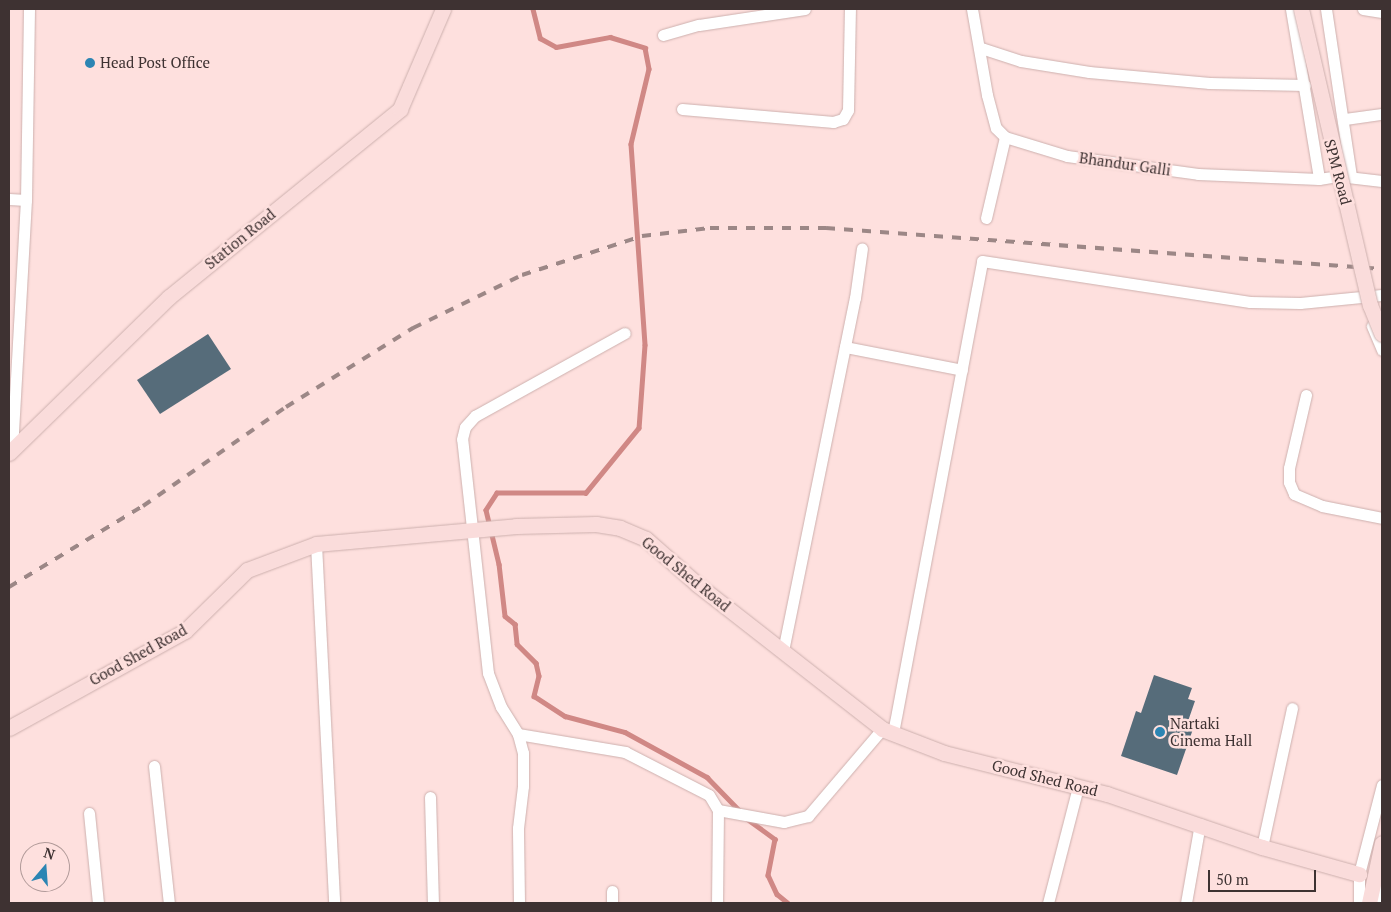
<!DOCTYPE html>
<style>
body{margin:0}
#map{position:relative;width:1391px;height:912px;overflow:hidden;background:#fee0de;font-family:"PT Serif",serif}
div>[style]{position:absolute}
.stream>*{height:4.5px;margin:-2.25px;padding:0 2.25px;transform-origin:2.25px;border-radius:2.25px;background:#d08885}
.building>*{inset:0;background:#566c7a}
.roads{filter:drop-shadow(0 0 1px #cdb0ae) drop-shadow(0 0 1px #cdb0ae)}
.street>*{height:11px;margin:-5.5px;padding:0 5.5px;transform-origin:5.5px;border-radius:5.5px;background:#fff}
.secondary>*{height:15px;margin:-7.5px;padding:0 7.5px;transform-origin:7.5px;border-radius:7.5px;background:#fadcdb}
.rail>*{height:4px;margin-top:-2px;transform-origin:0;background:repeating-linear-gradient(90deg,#9c8786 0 9px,transparent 0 18px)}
.bridges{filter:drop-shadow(0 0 1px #cdb0ae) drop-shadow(0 0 1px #cdb0ae)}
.secondary-bridge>*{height:15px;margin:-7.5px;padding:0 7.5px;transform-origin:7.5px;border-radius:7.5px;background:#fadcdb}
.dots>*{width:14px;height:14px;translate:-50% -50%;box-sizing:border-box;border:2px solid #fee0de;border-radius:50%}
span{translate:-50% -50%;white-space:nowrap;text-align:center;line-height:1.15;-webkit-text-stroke:5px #fee0de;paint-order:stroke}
.poi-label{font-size:15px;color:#3e3232}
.left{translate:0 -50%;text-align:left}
.street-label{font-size:15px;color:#3e3232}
.frame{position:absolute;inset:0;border:10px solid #3e3232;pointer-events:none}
.north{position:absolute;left:20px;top:842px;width:50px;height:50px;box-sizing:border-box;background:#fee0de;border:1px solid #b19a99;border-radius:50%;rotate:18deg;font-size:14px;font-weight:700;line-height:20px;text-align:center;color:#3e3232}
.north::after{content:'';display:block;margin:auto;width:18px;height:22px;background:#2c85b3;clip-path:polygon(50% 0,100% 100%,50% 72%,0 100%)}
.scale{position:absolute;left:1208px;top:870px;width:108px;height:22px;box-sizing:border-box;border:2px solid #3e3232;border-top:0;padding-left:6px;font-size:15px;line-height:18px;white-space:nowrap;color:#3e3232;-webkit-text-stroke:4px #fee0de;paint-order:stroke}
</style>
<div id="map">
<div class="stream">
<div style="left:533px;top:9px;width:30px;rotate:76deg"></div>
<div style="left:540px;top:38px;width:18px;rotate:29deg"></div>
<div style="left:556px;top:47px;width:55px;rotate:-10.5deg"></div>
<div style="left:610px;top:37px;width:37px;rotate:17deg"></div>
<div style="left:645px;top:48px;width:21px;rotate:79deg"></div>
<div style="left:649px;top:69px;width:77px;rotate:103.5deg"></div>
<div style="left:631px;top:144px;width:201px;rotate:86deg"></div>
<div style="left:645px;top:345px;width:83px;rotate:94.1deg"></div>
<div style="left:639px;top:428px;width:84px;rotate:129.2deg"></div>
<div style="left:586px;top:493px;width:89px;rotate:180deg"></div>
<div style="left:497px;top:493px;width:20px;rotate:123deg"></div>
<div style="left:486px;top:510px;width:56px;rotate:76.5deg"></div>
<div style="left:499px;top:564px;width:52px;rotate:83.4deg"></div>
<div style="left:505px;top:616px;width:13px;rotate:39deg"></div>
<div style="left:515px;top:624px;width:20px;rotate:84deg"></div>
<div style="left:517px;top:644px;width:27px;rotate:45deg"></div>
<div style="left:536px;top:663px;width:13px;rotate:77deg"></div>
<div style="left:539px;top:676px;width:21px;rotate:104deg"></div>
<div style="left:534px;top:696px;width:37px;rotate:33deg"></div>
<div style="left:565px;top:716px;width:62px;rotate:14.9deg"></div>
<div style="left:625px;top:732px;width:94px;rotate:28.8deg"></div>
<div style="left:707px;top:777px;width:49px;rotate:45.8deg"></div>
<div style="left:746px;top:818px;width:36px;rotate:36deg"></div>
<div style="left:775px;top:839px;width:37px;rotate:101deg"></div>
<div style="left:768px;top:875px;width:21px;rotate:65deg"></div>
<div style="left:777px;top:894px;width:14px;rotate:39deg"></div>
</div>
<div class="building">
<div style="clip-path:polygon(208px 334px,231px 369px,160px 414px,137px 380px)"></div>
<div style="clip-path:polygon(1154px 675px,1192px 688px,1188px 699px,1195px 701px,1186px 727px,1193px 729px,1177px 775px,1121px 756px,1136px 711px,1141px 713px)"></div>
</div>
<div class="roads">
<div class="street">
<div style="left:972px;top:9px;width:87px;rotate:80.1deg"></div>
<div style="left:987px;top:95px;width:34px;rotate:75deg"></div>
<div style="left:996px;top:128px;width:13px;rotate:45deg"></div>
<div style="left:1005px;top:137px;width:65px;rotate:17deg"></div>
<div style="left:1067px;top:156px;width:132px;rotate:7.8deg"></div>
<div style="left:1198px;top:174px;width:121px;rotate:2.4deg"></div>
<div style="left:1319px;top:179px;width:20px;rotate:-9deg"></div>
<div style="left:1339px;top:176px;width:43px;rotate:6.6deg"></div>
<div style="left:1291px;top:9px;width:172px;rotate:80.6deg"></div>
<div style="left:1326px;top:9px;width:170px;rotate:81.5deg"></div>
<div style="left:1363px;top:9px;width:19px;rotate:9deg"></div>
<div style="left:663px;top:35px;width:37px;rotate:-16deg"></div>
<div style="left:699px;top:25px;width:107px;rotate:-8.6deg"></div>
<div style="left:981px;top:48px;width:42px;rotate:18deg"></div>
<div style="left:1021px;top:61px;width:69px;rotate:9.2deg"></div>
<div style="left:1089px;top:72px;width:121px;rotate:5.2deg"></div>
<div style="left:1209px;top:83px;width:96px;rotate:1.2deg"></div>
<div style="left:682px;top:109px;width:152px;rotate:4.9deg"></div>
<div style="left:833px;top:122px;width:10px;rotate:-17deg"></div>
<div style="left:843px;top:119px;width:10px;rotate:-61deg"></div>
<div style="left:848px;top:110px;width:101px;rotate:-88.9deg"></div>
<div style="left:1345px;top:119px;width:37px;rotate:-8deg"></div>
<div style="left:9px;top:199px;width:17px;rotate:3deg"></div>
<div style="left:26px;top:200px;width:191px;rotate:-89.1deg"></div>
<div style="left:986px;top:218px;width:83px;rotate:-76.8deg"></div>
<div style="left:1372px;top:326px;width:26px;rotate:67deg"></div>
<div style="left:845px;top:347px;width:119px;rotate:11.1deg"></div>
<div style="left:1306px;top:395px;width:75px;rotate:103.1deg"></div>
<div style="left:1289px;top:468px;width:14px;rotate:90deg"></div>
<div style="left:1289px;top:482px;width:13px;rotate:67deg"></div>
<div style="left:1294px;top:494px;width:30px;rotate:23deg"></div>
<div style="left:1322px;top:506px;width:61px;rotate:11.3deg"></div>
<div style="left:12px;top:450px;width:250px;rotate:-86.8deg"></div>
<div style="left:316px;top:544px;width:359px;rotate:87.1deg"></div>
<div style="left:783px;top:651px;width:360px;rotate:-78.5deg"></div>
<div style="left:855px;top:298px;width:50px;rotate:-82deg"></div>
<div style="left:893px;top:733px;width:480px;rotate:-79.3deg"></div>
<div style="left:982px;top:261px;width:271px;rotate:8.7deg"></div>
<div style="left:1250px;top:302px;width:50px;rotate:1.1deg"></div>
<div style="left:1300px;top:303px;width:82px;rotate:-5.6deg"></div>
<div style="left:518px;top:734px;width:109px;rotate:9.5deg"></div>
<div style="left:625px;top:752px;width:94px;rotate:27.1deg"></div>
<div style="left:709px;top:795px;width:17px;rotate:59deg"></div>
<div style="left:718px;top:810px;width:93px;rotate:90.6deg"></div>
<div style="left:154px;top:766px;width:138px;rotate:83.8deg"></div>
<div style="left:430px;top:797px;width:106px;rotate:88.4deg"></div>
<div style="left:718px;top:810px;width:67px;rotate:10.3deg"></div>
<div style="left:784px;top:822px;width:25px;rotate:-14deg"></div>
<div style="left:808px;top:816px;width:114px;rotate:-49.6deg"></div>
<div style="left:89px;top:813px;width:90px;rotate:84.3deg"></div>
<div style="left:1262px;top:847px;width:142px;rotate:-77.8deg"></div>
<div style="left:519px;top:903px;width:75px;rotate:-90.8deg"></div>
<div style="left:518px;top:828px;width:42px;rotate:-83.2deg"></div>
<div style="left:523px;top:786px;width:33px;rotate:-90deg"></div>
<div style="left:523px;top:753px;width:20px;rotate:-105deg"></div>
<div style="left:518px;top:734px;width:32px;rotate:-122deg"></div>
<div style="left:501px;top:707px;width:36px;rotate:-111deg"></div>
<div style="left:488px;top:673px;width:235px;rotate:-96.3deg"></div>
<div style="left:462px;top:439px;width:12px;rotate:-76deg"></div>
<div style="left:465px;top:427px;width:15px;rotate:-48deg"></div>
<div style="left:475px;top:416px;width:171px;rotate:-29deg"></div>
<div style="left:612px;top:903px;width:12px;rotate:-90deg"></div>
<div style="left:1048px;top:903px;width:120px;rotate:-75.5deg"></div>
<div style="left:1186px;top:903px;width:80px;rotate:-80deg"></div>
<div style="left:1359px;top:903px;width:29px;rotate:-90deg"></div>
<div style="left:1359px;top:874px;width:92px;rotate:-75.5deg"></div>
<div style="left:1378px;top:903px;width:15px;rotate:-74deg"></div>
</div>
<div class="secondary">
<div style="left:9px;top:453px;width:223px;rotate:-44.3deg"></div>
<div style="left:169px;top:297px;width:298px;rotate:-39.1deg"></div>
<div style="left:400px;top:109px;width:109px;rotate:-66.7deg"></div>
<div style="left:9px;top:728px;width:201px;rotate:-28.9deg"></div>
<div style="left:185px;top:631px;width:87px;rotate:-44.5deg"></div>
<div style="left:247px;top:570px;width:74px;rotate:-20.6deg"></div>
<div style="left:316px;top:544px;width:201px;rotate:-5.1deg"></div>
<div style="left:516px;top:526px;width:80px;rotate:-1.4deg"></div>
<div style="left:596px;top:524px;width:24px;rotate:9deg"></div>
<div style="left:620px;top:528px;width:28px;rotate:23deg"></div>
<div style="left:646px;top:539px;width:69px;rotate:41.5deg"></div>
<div style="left:698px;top:585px;width:234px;rotate:38deg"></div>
<div style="left:882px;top:729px;width:66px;rotate:21.2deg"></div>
<div style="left:944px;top:753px;width:168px;rotate:14.1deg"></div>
<div style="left:1107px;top:794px;width:164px;rotate:18.9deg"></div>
<div style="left:1262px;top:847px;width:101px;rotate:15.6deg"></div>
<div style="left:1369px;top:903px;width:61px;rotate:-77.8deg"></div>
</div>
</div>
<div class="rail">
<div style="left:9px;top:587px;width:157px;rotate:-31.2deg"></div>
<div style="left:143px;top:506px;width:174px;rotate:-34.7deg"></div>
<div style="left:286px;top:407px;width:150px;rotate:-31.9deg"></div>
<div style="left:413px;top:328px;width:121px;rotate:-25.9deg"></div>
<div style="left:522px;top:275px;width:126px;rotate:-18deg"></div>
<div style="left:642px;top:236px;width:68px;rotate:-6.7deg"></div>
<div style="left:710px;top:228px;width:116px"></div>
<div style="left:826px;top:228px;width:558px;rotate:4.22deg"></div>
</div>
<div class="bridges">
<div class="secondary-bridge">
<div style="left:1301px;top:9px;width:304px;rotate:76.9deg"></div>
<div style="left:1370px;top:305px;width:31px;rotate:68deg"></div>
</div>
</div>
<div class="dots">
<div style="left:90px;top:63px;background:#2c85b3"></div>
<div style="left:1160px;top:732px;background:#2c85b3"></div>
</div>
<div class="poi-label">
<span class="left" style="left:100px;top:63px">Head Post Office</span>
<span class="left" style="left:1170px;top:732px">Nartaki<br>Cinema Hall</span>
</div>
<div class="street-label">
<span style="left:1125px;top:164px;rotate:8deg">Bhandur Galli</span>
<span style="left:1338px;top:172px;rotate:75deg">SPM Road</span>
<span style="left:240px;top:239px;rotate:-39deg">Station Road</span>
<span style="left:686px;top:574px;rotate:39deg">Good Shed Road</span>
<span style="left:138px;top:655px;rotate:-29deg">Good Shed Road</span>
<span style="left:1045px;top:778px;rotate:14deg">Good Shed Road</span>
</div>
<div class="frame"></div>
<div class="north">N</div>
<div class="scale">50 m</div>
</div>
